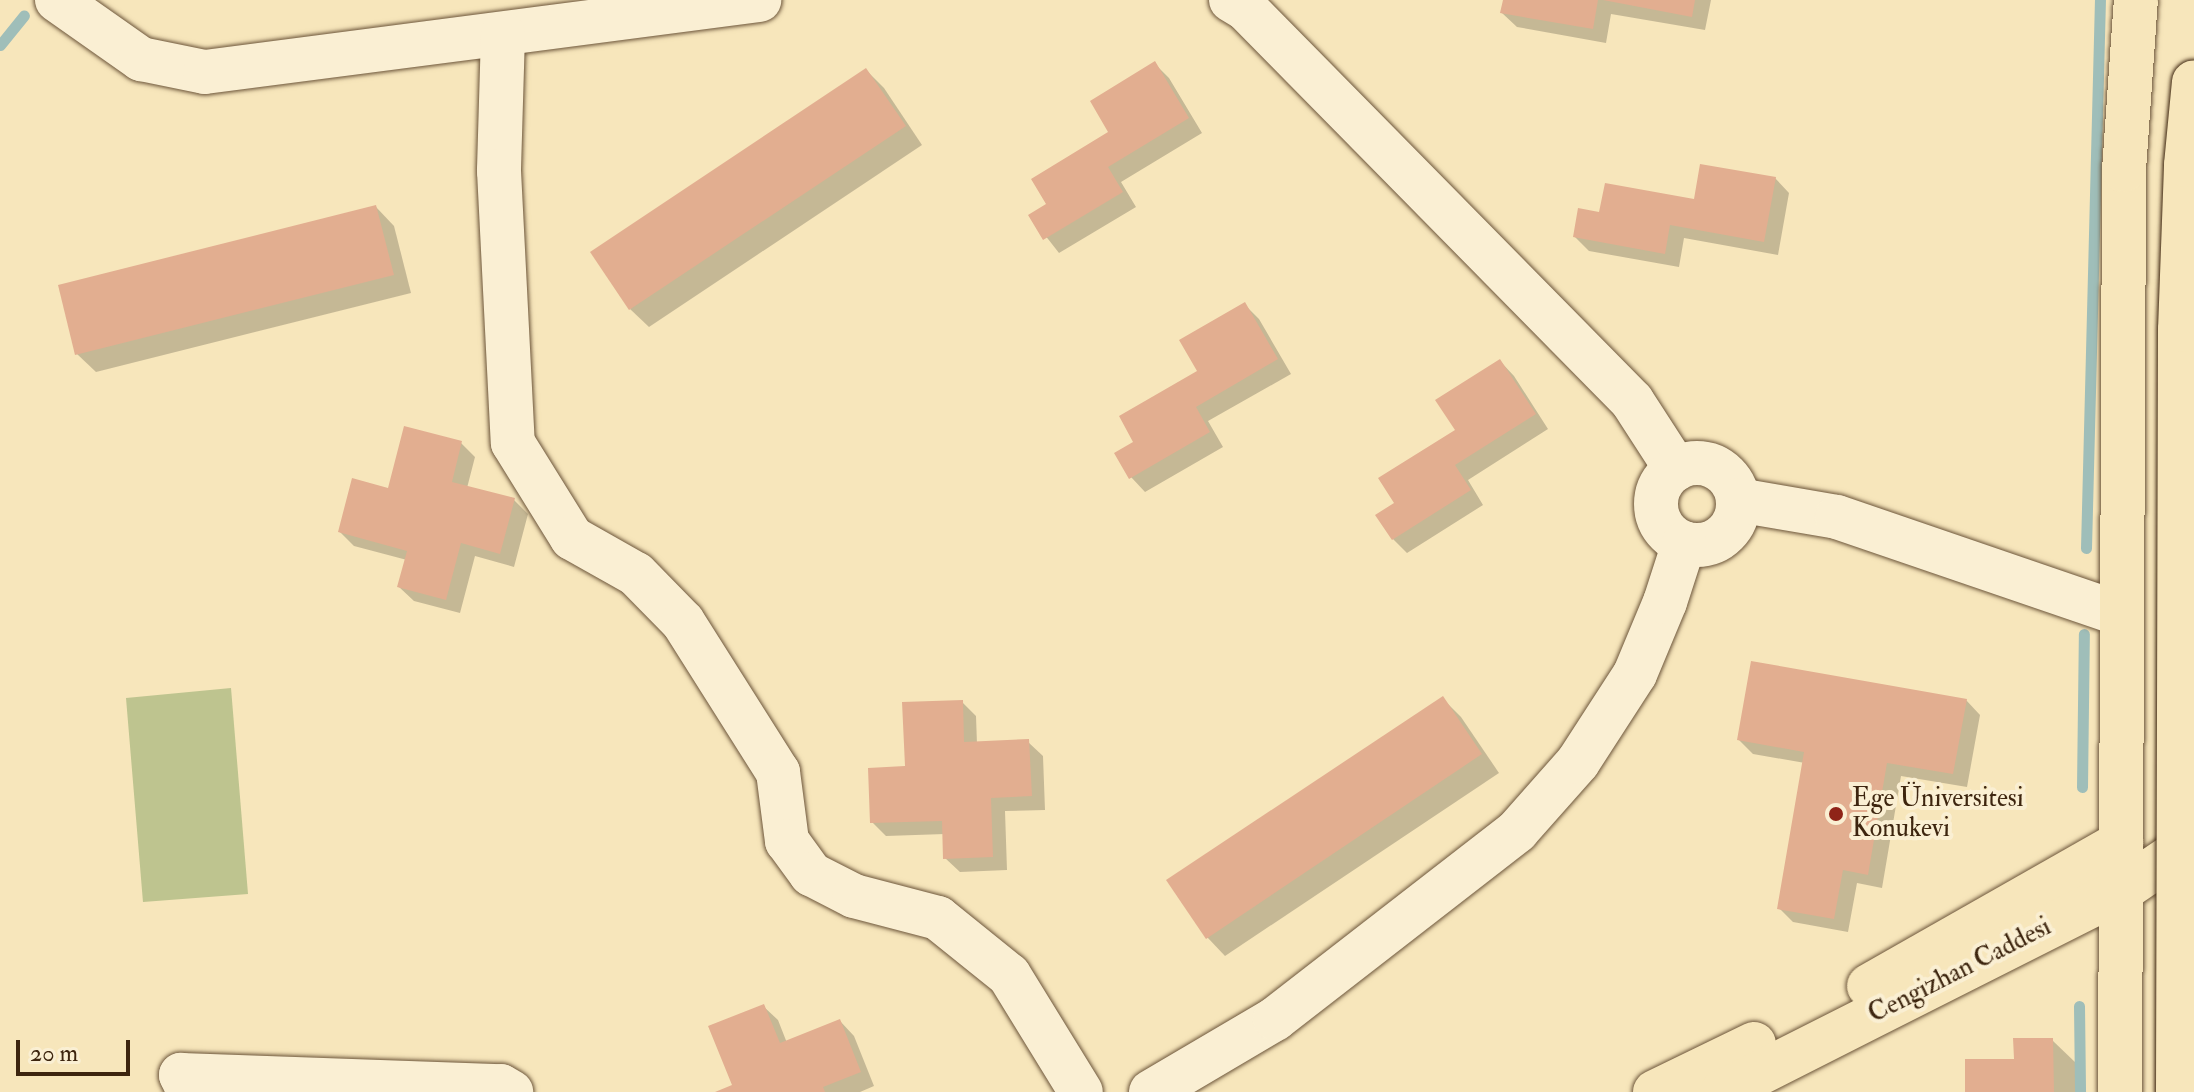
<!DOCTYPE html>
<meta charset="utf-8">
<style>
body{margin:0}
#map{position:relative;width:2194px;height:1092px;overflow:hidden;background:#f7e6bb;font-family:"IM FELL Double Pica",serif}
div>[style]{position:absolute}
.green>*{inset:0;background:#bec48f}
.shadow>*{inset:0;background:#0003}
.stream>*{height:11px;margin:-5.5px;padding:0 5.5px;transform-origin:5.5px;border-radius:5.5px;background:#9fbeb9}
.building>*{inset:0;background:#e2ae90}
.roads{filter:drop-shadow(0 0 2px #6c553a) drop-shadow(0 0 2px #6c553a)}
.minor>*{height:44px;margin:-22px;padding:0 22px;transform-origin:22px;border-radius:22px;background:#faefd3}
.minor>.ring{margin:-22px;padding:0;box-sizing:content-box;background:none;border:44px solid #faefd3;border-radius:50%}
.major>*{height:44px;margin:-22px;padding:0 22px;transform-origin:22px;border-radius:22px;background:#f7e6bb}
.bridges{filter:drop-shadow(0 0 2px #3d250f) drop-shadow(0 0 2px #3d250f)}
.highway-bridge>*{height:44px;margin:-22px;padding:0 22px;transform-origin:22px;border-radius:22px;background:#f7e6bb}
.dots>*{width:22px;height:22px;translate:-50% -50%;box-sizing:border-box;border:4px solid #faefd3;border-radius:50%}
span{translate:-50% -50%;white-space:nowrap;text-align:center;line-height:1.15;-webkit-text-stroke:8px #faefd3;paint-order:stroke}
.poi-label{font-size:26px;color:#3d250f}
.left{translate:0 -50%;text-align:left}
.street-label{font-size:26px;color:#3d250f}
.scale{position:absolute;left:16px;top:1040px;width:114px;height:36px;box-sizing:border-box;border:4px solid #3d250f;border-top:0;padding-left:10px;font-size:24px;line-height:28px;white-space:nowrap;color:#3d250f;-webkit-text-stroke:6px #faefd3;paint-order:stroke}
</style>
<div id="map">
<div class="green">
<div style="clip-path:polygon(231px 688px,248px 894px,143px 902px,126px 698px)"></div>
</div>
<div class="shadow">
<div style="clip-path:polygon(1505px 0,1711px 0,1705px 30px,1611px 14px,1606px 43px,1517px 27px,1502px 13px)"></div>
<div style="clip-path:polygon(1155px 64px,1169px 78px,1202px 133px,1121px 182px,1136px 207px,1059px 253px,1030px 216px,1049px 204px,1111px 133px)"></div>
<div style="clip-path:polygon(866px 70px,884px 88px,922px 145px,649px 327px,630px 309px)"></div>
<div style="clip-path:polygon(1775px 178px,1789px 193px,1778px 255px,1684px 238px,1679px 267px,1589px 251px,1575px 237px,1601px 214px,1696px 201px)"></div>
<div style="clip-path:polygon(376px 207px,394px 226px,411px 293px,96px 372px,77px 354px)"></div>
<div style="clip-path:polygon(1245px 305px,1259px 319px,1291px 374px,1208px 421px,1223px 447px,1145px 492px,1131px 477px,1136px 443px,1199px 372px)"></div>
<div style="clip-path:polygon(1500px 361px,1514px 376px,1548px 429px,1468px 480px,1483px 505px,1407px 553px,1393px 539px,1397px 504px,1457px 431px)"></div>
<div style="clip-path:polygon(461px 443px,475px 457px,467px 488px,514px 500px,528px 514px,514px 567px,475px 556px,460px 613px,414px 601px,399px 587px,407px 560px,354px 546px,340px 532px,389px 490px)"></div>
<div style="clip-path:polygon(1443px 699px,1461px 717px,1499px 773px,1225px 956px,1207px 937px)"></div>
<div style="clip-path:polygon(1966px 700px,1980px 715px,1967px 787px,1901px 776px,1882px 888px,1857px 883px,1848px 932px,1793px 922px,1779px 908px,1805px 763px,1753px 754px,1739px 740px)"></div>
<div style="clip-path:polygon(962px 702px,976px 716px,977px 744px,1028px 742px,1043px 756px,1045px 810px,1005px 811px,1007px 870px,960px 872px,945px 858px,945px 834px,886px 836px,872px 822px,907px 768px)"></div>
<div style="clip-path:polygon(763px 1006px,778px 1020px,787px 1043px,840px 1021px,854px 1036px,874px 1086px,860px 1092px,720px 1092px,734px 1086px)"></div>
<div style="clip-path:polygon(2052px 1040px,2077px 1064px,2077px 1092px,1967px 1092px)"></div>
</div>
<div class="stream">
<div style="left:0;top:45px;width:38px;rotate:-51deg"></div>
<div style="left:2086px;top:548px;width:548px;rotate:-88.54deg"></div>
<div style="left:2082px;top:787px;width:153px;rotate:-89.3deg"></div>
<div style="left:2079px;top:1006px;width:86px;rotate:89.3deg"></div>
</div>
<div class="building">
<div style="clip-path:polygon(1503px 0,1598px 0,1593px 29px,1500px 13px)"></div>
<div style="clip-path:polygon(1603px 0,1695px 0,1692px 17px)"></div>
<div style="clip-path:polygon(1155px 61px,1189px 118px,1108px 167px,1123px 192px,1043px 240px,1028px 215px,1046px 204px,1031px 179px,1108px 132px,1090px 101px)"></div>
<div style="clip-path:polygon(866px 68px,906px 126px,629px 310px,590px 252px)"></div>
<div style="clip-path:polygon(1700px 164px,1776px 177px,1764px 242px,1670px 225px,1665px 254px,1573px 237px,1578px 208px,1599px 212px,1605px 183px,1694px 199px)"></div>
<div style="clip-path:polygon(376px 205px,394px 275px,75px 355px,58px 285px)"></div>
<div style="clip-path:polygon(1245px 302px,1278px 359px,1196px 407px,1210px 432px,1129px 479px,1114px 453px,1133px 442px,1119px 416px,1197px 371px,1179px 340px)"></div>
<div style="clip-path:polygon(1500px 359px,1536px 414px,1455px 465px,1471px 490px,1392px 540px,1375px 515px,1394px 503px,1378px 478px,1455px 430px,1435px 400px)"></div>
<div style="clip-path:polygon(404px 426px,462px 441px,452px 482px,515px 498px,500px 554px,461px 543px,446px 600px,397px 587px,407px 551px,338px 532px,352px 478px,388px 488px)"></div>
<div style="clip-path:polygon(1751px 661px,1967px 699px,1953px 774px,1887px 763px,1868px 875px,1843px 870px,1834px 919px,1777px 909px,1804px 752px,1737px 740px)"></div>
<div style="clip-path:polygon(1443px 696px,1482px 754px,1206px 939px,1166px 880px)"></div>
<div style="clip-path:polygon(963px 700px,964px 742px,1029px 739px,1032px 796px,991px 798px,993px 857px,943px 859px,942px 821px,870px 823px,868px 768px,905px 766px,902px 702px)"></div>
<div style="clip-path:polygon(764px 1004px,780px 1043px,840px 1019px,861px 1072px,823px 1087px,825px 1092px,715px 1092px,732px 1085px,708px 1026px)"></div>
<div style="clip-path:polygon(2013px 1038px,2053px 1038px,2054px 1092px,1965px 1092px,1965px 1059px,2014px 1059px)"></div>
</div>
<div class="roads">
<div class="minor">
<div style="left:57px;top:0;width:103px;rotate:35.1deg"></div>
<div style="left:141px;top:59px;width:65px;rotate:11.5deg"></div>
<div style="left:205px;top:72px;width:559px;rotate:-7.4deg"></div>
<div style="left:1231px;top:0;width:17px;rotate:31deg"></div>
<div style="left:1246px;top:9px;width:550px;rotate:45.44deg"></div>
<div style="left:1632px;top:401px;width:81px;rotate:57.1deg"></div>
<div style="left:503px;top:34px;width:137px;rotate:91.7deg"></div>
<div style="left:499px;top:171px;width:272px;rotate:87.1deg"></div>
<div style="left:513px;top:443px;width:112px;rotate:58.2deg"></div>
<div style="left:572px;top:538px;width:73px;rotate:29.4deg"></div>
<div style="left:636px;top:574px;width:67px;rotate:45.6deg"></div>
<div style="left:683px;top:622px;width:178px;rotate:57.7deg"></div>
<div style="left:778px;top:772px;width:70px;rotate:82.6deg"></div>
<div style="left:787px;top:841px;width:41px;rotate:54deg"></div>
<div style="left:811px;top:874px;width:48px;rotate:27.1deg"></div>
<div style="left:854px;top:896px;width:87px;rotate:14.7deg"></div>
<div style="left:938px;top:918px;width:91px;rotate:38.8deg"></div>
<div style="left:1009px;top:975px;width:137px;rotate:58.4deg"></div>
<div class="ring" style="left:1656px;top:463px;width:38px;height:38px"></div>
<div style="left:1738px;top:500px;width:100px;rotate:9.7deg"></div>
<div style="left:1837px;top:517px;width:299px;rotate:18.9deg"></div>
<div style="left:189px;top:1092px;width:19px;rotate:-115deg"></div>
<div style="left:181px;top:1075px;width:320px;rotate:2deg"></div>
<div style="left:501px;top:1086px;width:12px;rotate:31deg"></div>
<div style="left:1151px;top:1092px;width:144px;rotate:-30.5deg"></div>
<div style="left:1275px;top:1019px;width:306px;rotate:-37.8deg"></div>
<div style="left:1517px;top:831px;width:92px;rotate:-48.5deg"></div>
<div style="left:1578px;top:762px;width:105px;rotate:-57.1deg"></div>
<div style="left:1635px;top:674px;width:78px;rotate:-67.4deg"></div>
<div style="left:1665px;top:602px;width:62px;rotate:-72.1deg"></div>
</div>
<div class="major">
<div style="left:1869px;top:986px;width:290px;rotate:-29.6deg"></div>
<div style="left:1655px;top:1092px;width:110px;rotate:-25.9deg"></div>
<div style="left:1722px;top:1092px;width:448px;rotate:-26.8deg"></div>
<div style="left:2122px;top:890px;width:87px;rotate:-34.2deg"></div>
<div style="left:2120px;top:1092px;width:922px;rotate:-89.75deg"></div>
<div style="left:2124px;top:170px;width:170px;rotate:-86deg"></div>
</div>
</div>
<div class="bridges">
<div class="highway-bridge">
<div style="left:2178px;top:1092px;width:762px;rotate:-89.85deg"></div>
<div style="left:2180px;top:330px;width:165px;rotate:-87.9deg"></div>
<div style="left:2186px;top:165px;width:83px;rotate:-84.5deg"></div>
</div>
</div>
<div class="dots">
<div style="left:1836px;top:814px;background:#8f2418"></div>
</div>
<div class="poi-label">
<span class="left" style="left:1852px;top:814px">Ege Üniversitesi<br>Konukevi</span>
</div>
<div class="street-label">
<span style="left:1960px;top:971px;rotate:-27deg">Cengizhan Caddesi</span>
</div>
<div class="scale">20 m</div>
</div>
